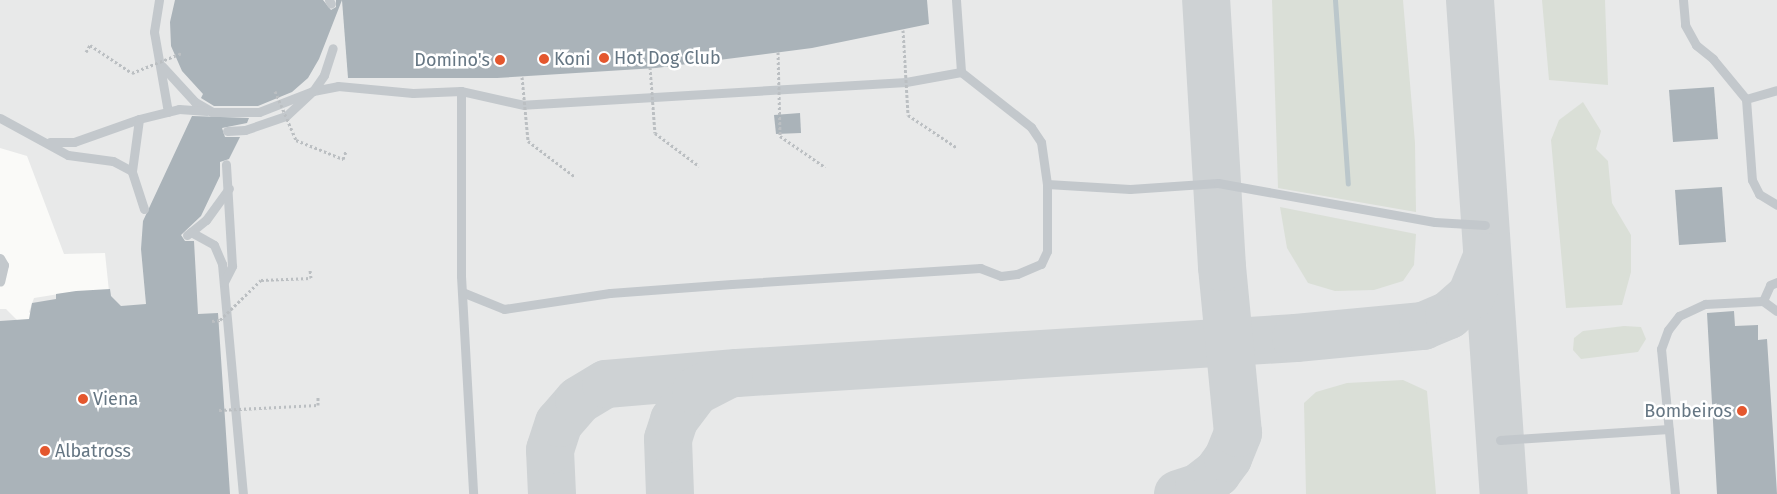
<!DOCTYPE html>
<style>
body{margin:0}
#map{position:relative;width:1777px;height:494px;overflow:hidden;background:#fafaf8;font-family:"Fira Sans",sans-serif}
div>[style]{position:absolute}
.built>*{inset:0;background:#e8e9e9}
.green>*{inset:0;background:#dadfd7}
.stream>*{height:5px;margin:-2.5px;padding:0 2.5px;transform-origin:2.5px;border-radius:2.5px;background:#bbc7cb}
.taxiway>*{height:48px;margin:-24px;padding:0 24px;transform-origin:24px;border-radius:24px;background:#ced2d4}
.building>*{inset:0;background:#aab3b9}
.service>*{height:9px;margin:-4.5px;padding:0 4.5px;transform-origin:4.5px;border-radius:4.5px;background:#c3c8cc}
.path-bridge>*{height:3px;margin-top:-1.5px;transform-origin:0;background:repeating-linear-gradient(90deg,#bbbfc2 0 2.5px,transparent 0 5px)}
.dots>*{width:14px;height:14px;translate:-50% -50%;box-sizing:border-box;border:2px solid #fff;border-radius:50%}
span{translate:-50% -50%;white-space:nowrap;text-align:center;line-height:1.15;-webkit-text-stroke:5px #fff;paint-order:stroke}
.poi-label{font-size:18px;color:#657683}
.left{translate:0 -50%;text-align:left}
.right{translate:-100% -50%;text-align:right}
</style>
<div id="map">
<div class="built">
<div style="clip-path:polygon(0 0,1777px 0,1777px 494px,0 494px,0 309px,6px 309px,21px 324px,38px 323px,29px 312px,34px 298px,65px 293px,110px 301px,105px 253px,64px 254px,27px 156px,0 148px)"></div>
</div>
<div class="green">
<div style="clip-path:polygon(1272px 0,1403px 0,1415px 143px,1416px 212px,1278px 188px)"></div>
<div style="clip-path:polygon(1542px 0,1605px 0,1608px 85px,1549px 80px)"></div>
<div style="clip-path:polygon(1583px 102px,1601px 131px,1596px 149px,1608px 161px,1612px 203px,1631px 235px,1631px 272px,1622px 305px,1566px 308px,1551px 140px,1559px 120px)"></div>
<div style="clip-path:polygon(1280px 207px,1416px 234px,1414px 265px,1403px 281px,1374px 290px,1335px 291px,1308px 283px,1287px 248px)"></div>
<div style="clip-path:polygon(1624px 326px,1641px 327px,1646px 339px,1638px 352px,1581px 359px,1573px 350px,1574px 338px,1583px 331px)"></div>
<div style="clip-path:polygon(1403px 380px,1427px 391px,1436px 494px,1306px 494px,1304px 403px,1316px 392px,1347px 383px)"></div>
</div>
<div class="stream">
<div style="left:1335px;top:0;width:184px;rotate:86deg"></div>
</div>
<div class="taxiway">
<div style="left:1470px;top:0;width:495px;rotate:86.1deg"></div>
<div style="left:552px;top:494px;width:44px;rotate:-92.6deg"></div>
<div style="left:550px;top:450px;width:28px;rotate:-72deg"></div>
<div style="left:559px;top:423px;width:30px;rotate:-49deg"></div>
<div style="left:579px;top:400px;width:31px;rotate:-31deg"></div>
<div style="left:606px;top:384px;width:131px;rotate:-4.8deg"></div>
<div style="left:737px;top:373px;width:560px;rotate:-3.58deg"></div>
<div style="left:1296px;top:338px;width:128px;rotate:-5.4deg"></div>
<div style="left:1423px;top:326px;width:28px;rotate:-23deg"></div>
<div style="left:1449px;top:315px;width:29px;rotate:-41deg"></div>
<div style="left:1471px;top:296px;width:42px;rotate:-67.7deg"></div>
<div style="left:670px;top:494px;width:55px;rotate:-92.1deg"></div>
<div style="left:668px;top:439px;width:20px;rotate:-72deg"></div>
<div style="left:674px;top:420px;width:36px;rotate:-53deg"></div>
<div style="left:696px;top:391px;width:37px;rotate:-27deg"></div>
<div style="left:1178px;top:494px;width:22px;rotate:-18deg"></div>
<div style="left:1199px;top:487px;width:23px;rotate:-38deg"></div>
<div style="left:1217px;top:473px;width:19px;rotate:-54deg"></div>
<div style="left:1228px;top:458px;width:27px;rotate:-68deg"></div>
<div style="left:1238px;top:433px;width:167px;rotate:-95.5deg"></div>
<div style="left:1222px;top:267px;width:267px;rotate:-93.4deg"></div>
</div>
<div class="building">
<div style="clip-path:polygon(175px 0,323px 0,331px 10px,336px 7px,336px 0,342px 0,319px 59px,308px 78px,292px 92px,258px 106px,214px 106px,201px 98px,203px 94px,182px 71px,171px 46px,170px 22px)"></div>
<div style="clip-path:polygon(342px 0,927px 0,929px 24px,812px 48px,656px 68px,497px 78px,348px 78px)"></div>
<div style="clip-path:polygon(1714px 87px,1718px 139px,1673px 142px,1669px 90px)"></div>
<div style="clip-path:polygon(800px 113px,801px 133px,776px 134px,774px 115px)"></div>
<div style="clip-path:polygon(192px 116px,249px 118px,247px 123px,222px 128px,225px 137px,240px 137px,229px 159px,220px 162px,220px 176px,201px 216px,181px 235px,185px 241px,194px 241px,198px 314px,218px 313px,230px 494px,0 494px,0 321px,29px 319px,32px 303px,56px 299px,56px 294px,76px 291px,110px 289px,111px 296px,121px 306px,146px 304px,141px 249px,143px 221px)"></div>
<div style="clip-path:polygon(1722px 187px,1726px 242px,1679px 245px,1675px 190px)"></div>
<div style="clip-path:polygon(1734px 311px,1735px 326px,1758px 325px,1758px 340px,1767px 339px,1777px 494px,1717px 494px,1707px 313px)"></div>
</div>
<div class="service">
<div style="left:159px;top:0;width:32px;rotate:99deg"></div>
<div style="left:154px;top:32px;width:81px;rotate:80.1deg"></div>
<div style="left:329px;top:0;width:4px;rotate:63deg"></div>
<div style="left:956px;top:0;width:72px;rotate:86deg"></div>
<div style="left:1683px;top:0;width:25px;rotate:85deg"></div>
<div style="left:1685px;top:25px;width:23px;rotate:61deg"></div>
<div style="left:1696px;top:45px;width:22px;rotate:39deg"></div>
<div style="left:1713px;top:59px;width:52px;rotate:50.5deg"></div>
<div style="left:1746px;top:99px;width:81px;rotate:85.8deg"></div>
<div style="left:1752px;top:180px;width:16px;rotate:63deg"></div>
<div style="left:1759px;top:194px;width:21px;rotate:31deg"></div>
<div style="left:162px;top:66px;width:49px;rotate:47.5deg"></div>
<div style="left:195px;top:102px;width:20px;rotate:30deg"></div>
<div style="left:212px;top:112px;width:47px"></div>
<div style="left:259px;top:112px;width:58px;rotate:-21.3deg"></div>
<div style="left:313px;top:91px;width:25px;rotate:-11deg"></div>
<div style="left:338px;top:86px;width:75px;rotate:5.3deg"></div>
<div style="left:413px;top:93px;width:48px;rotate:-2.4deg"></div>
<div style="left:1746px;top:99px;width:32px;rotate:-16deg"></div>
<div style="left:0;top:118px;width:77px;rotate:28.6deg"></div>
<div style="left:68px;top:155px;width:45px;rotate:7.6deg"></div>
<div style="left:113px;top:161px;width:21px;rotate:28deg"></div>
<div style="left:227px;top:131px;width:18px;rotate:-3deg"></div>
<div style="left:245px;top:130px;width:43px;rotate:-18.9deg"></div>
<div style="left:286px;top:116px;width:37px;rotate:-43deg"></div>
<div style="left:313px;top:91px;width:19px;rotate:-55deg"></div>
<div style="left:324px;top:75px;width:28px;rotate:-72deg"></div>
<div style="left:50px;top:142px;width:24px"></div>
<div style="left:74px;top:142px;width:69px;rotate:-19.5deg"></div>
<div style="left:1047px;top:184px;width:83px;rotate:3.4deg"></div>
<div style="left:1130px;top:189px;width:88px;rotate:-3.9deg"></div>
<div style="left:1218px;top:183px;width:220px;rotate:10.2deg"></div>
<div style="left:1435px;top:222px;width:50px;rotate:3.4deg"></div>
<div style="left:144px;top:209px;width:40px;rotate:-108deg"></div>
<div style="left:132px;top:171px;width:52px;rotate:-82.3deg"></div>
<div style="left:139px;top:119px;width:41px;rotate:-14deg"></div>
<div style="left:179px;top:109px;width:28px;rotate:4deg"></div>
<div style="left:191px;top:232px;width:19px;rotate:-39deg"></div>
<div style="left:206px;top:220px;width:39px;rotate:-54deg"></div>
<div style="left:187px;top:235px;width:5px;rotate:-37deg"></div>
<div style="left:191px;top:232px;width:26px;rotate:29deg"></div>
<div style="left:214px;top:245px;width:21px;rotate:67deg"></div>
<div style="left:222px;top:264px;width:231px;rotate:84.8deg"></div>
<div style="left:0;top:258px;width:8px;rotate:60deg"></div>
<div style="left:4px;top:265px;width:17px;rotate:103deg"></div>
<div style="left:224px;top:282px;width:18px;rotate:-63deg"></div>
<div style="left:232px;top:266px;width:102px;rotate:-93.4deg"></div>
<div style="left:462px;top:292px;width:45px;rotate:22deg"></div>
<div style="left:504px;top:309px;width:107px;rotate:-8.6deg"></div>
<div style="left:610px;top:293px;width:122px;rotate:-4.2deg"></div>
<div style="left:732px;top:284px;width:249px;rotate:-3.7deg"></div>
<div style="left:980px;top:268px;width:22px;rotate:21deg"></div>
<div style="left:1001px;top:276px;width:16px;rotate:-7deg"></div>
<div style="left:1017px;top:274px;width:26px;rotate:-23deg"></div>
<div style="left:1041px;top:264px;width:14px;rotate:-65deg"></div>
<div style="left:1047px;top:251px;width:67px;rotate:-90deg"></div>
<div style="left:1047px;top:184px;width:42px;rotate:-98.1deg"></div>
<div style="left:1041px;top:142px;width:18px;rotate:-124deg"></div>
<div style="left:1031px;top:127px;width:89px;rotate:-141.8deg"></div>
<div style="left:961px;top:72px;width:56px;rotate:169.7deg"></div>
<div style="left:906px;top:82px;width:383px;rotate:176.6deg"></div>
<div style="left:524px;top:105px;width:65px;rotate:-167.5deg"></div>
<div style="left:461px;top:91px;width:185px;rotate:90deg"></div>
<div style="left:461px;top:276px;width:218px;rotate:86.8deg"></div>
<div style="left:1763px;top:301px;width:17px;rotate:-66deg"></div>
<div style="left:1770px;top:285px;width:8px;rotate:-23deg"></div>
<div style="left:1500px;top:440px;width:169px;rotate:-3.7deg"></div>
<div style="left:1675px;top:494px;width:146px;rotate:-95.5deg"></div>
<div style="left:1661px;top:349px;width:20px;rotate:-70deg"></div>
<div style="left:1668px;top:330px;width:18px;rotate:-52deg"></div>
<div style="left:1679px;top:316px;width:29px;rotate:-25deg"></div>
<div style="left:1705px;top:304px;width:58px;rotate:-3deg"></div>
<div style="left:1763px;top:301px;width:17px;rotate:36deg"></div>
</div>
<div class="path-bridge">
<div style="left:903px;top:30px;width:85px;rotate:86.6deg"></div>
<div style="left:908px;top:115px;width:58px;rotate:33.7deg"></div>
<div style="left:86px;top:52px;width:8px;rotate:-60deg"></div>
<div style="left:90px;top:45px;width:50px;rotate:33.7deg"></div>
<div style="left:132px;top:73px;width:54px;rotate:-21.8deg"></div>
<div style="left:778px;top:52px;width:84px;rotate:88.6deg"></div>
<div style="left:780px;top:136px;width:55px;rotate:34.6deg"></div>
<div style="left:650px;top:67px;width:66px;rotate:85.7deg"></div>
<div style="left:655px;top:133px;width:55px;rotate:36.9deg"></div>
<div style="left:522px;top:77px;width:64px;rotate:84.6deg"></div>
<div style="left:528px;top:141px;width:58px;rotate:37.3deg"></div>
<div style="left:275px;top:91px;width:53px;rotate:66.8deg"></div>
<div style="left:296px;top:140px;width:51px;rotate:22deg"></div>
<div style="left:343px;top:159px;width:9px;rotate:-69deg"></div>
<div style="left:212px;top:321px;width:8px;rotate:-7deg"></div>
<div style="left:220px;top:320px;width:57px;rotate:-44.3deg"></div>
<div style="left:261px;top:280px;width:50px;rotate:-2.3deg"></div>
<div style="left:311px;top:278px;width:8px;rotate:-97deg"></div>
<div style="left:219px;top:410px;width:99px;rotate:-2.9deg"></div>
<div style="left:318px;top:405px;width:9px;rotate:-90deg"></div>
</div>
<div class="dots">
<div style="left:604px;top:58px;background:#e4572e"></div>
<div style="left:544px;top:59px;background:#e4572e"></div>
<div style="left:500px;top:60px;background:#e4572e"></div>
<div style="left:83px;top:399px;background:#e4572e"></div>
<div style="left:1742px;top:411px;background:#e4572e"></div>
<div style="left:45px;top:451px;background:#e4572e"></div>
</div>
<div class="poi-label">
<span class="left" style="left:614px;top:58px">Hot Dog Club</span>
<span class="left" style="left:554px;top:59px">Koni</span>
<span class="right" style="left:490px;top:60px">Domino's</span>
<span class="left" style="left:93px;top:399px">Viena</span>
<span class="right" style="left:1732px;top:411px">Bombeiros</span>
<span class="left" style="left:55px;top:451px">Albatross</span>
</div>
</div>
